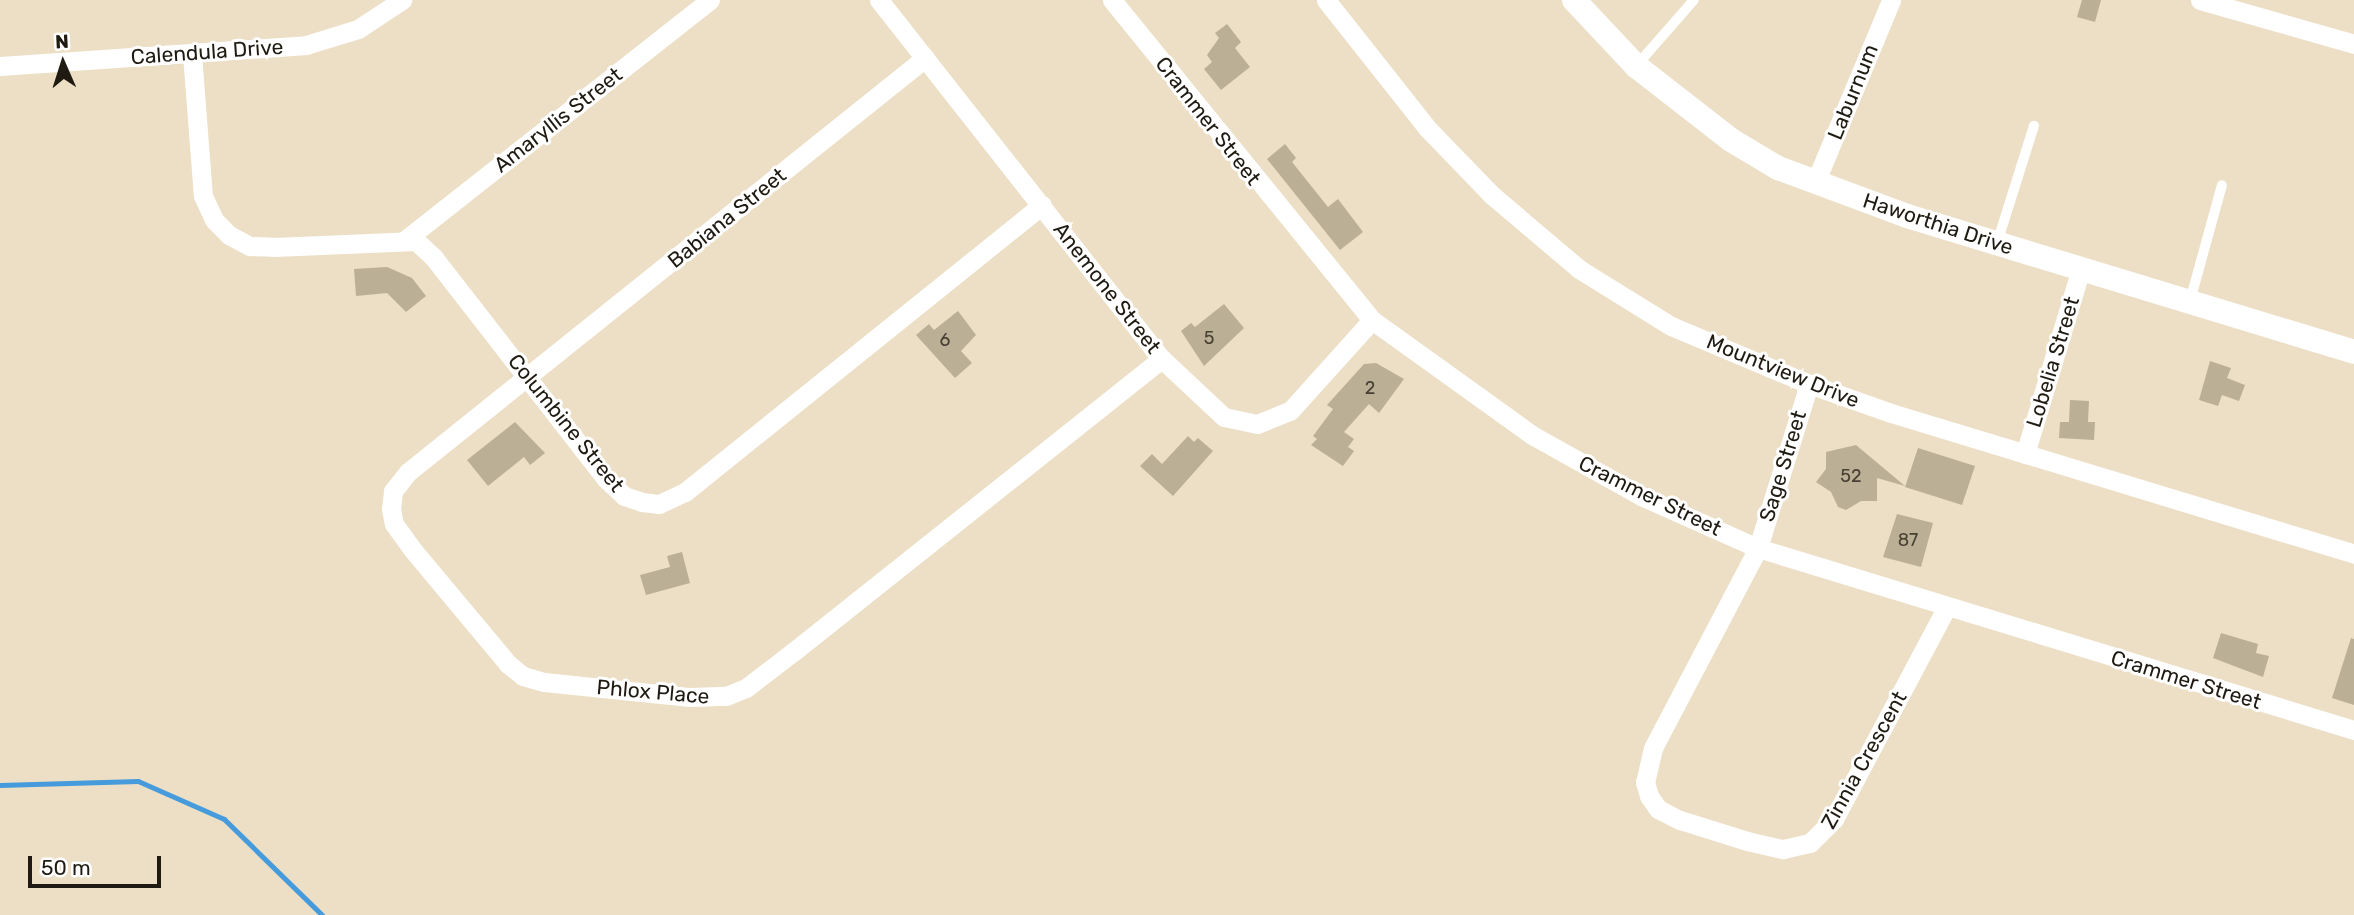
<!DOCTYPE html>
<style>
body{margin:0}
#map{position:relative;width:2354px;height:915px;overflow:hidden;background:#ecdfc5;font-family:Rubik,sans-serif}
div>[style]{position:absolute}
.stream>*{height:5px;margin:-2.5px;padding:0 2.5px;transform-origin:2.5px;border-radius:2.5px;background:#459bdb}
.building>*{inset:0;background:#bbaf96}
.service>*{height:10px;margin:-5px;padding:0 5px;transform-origin:5px;border-radius:5px;background:#fff}
.minor>*{height:19px;margin:-9.5px;padding:0 9.5px;transform-origin:9.5px;border-radius:9.5px;background:#fff}
.tertiary>*{height:24px;margin:-12px;padding:0 12px;transform-origin:12px;border-radius:12px;background:#fff}
span{translate:-50% -50%;white-space:nowrap;text-align:center;line-height:1.15;-webkit-text-stroke:6px #fff;paint-order:stroke}
.number-label{font-size:18px;color:#474033}
.number-label span{-webkit-text-stroke-width:0}
.street-label{font-size:21px;color:#201b12}
.north{position:absolute;left:28px;top:28px;width:70px;height:70px;-webkit-text-stroke:5px #fff;paint-order:stroke;rotate:357deg;font-size:19px;font-weight:700;line-height:28px;text-align:center;color:#201b12}
.north::after{content:'';display:block;margin:auto;width:24px;height:32px;background:#201b12;clip-path:polygon(50% 0,100% 100%,50% 72%,0 100%)}
.scale{position:absolute;left:28px;top:856px;width:133px;height:32px;box-sizing:border-box;border:4px solid #201b12;border-top:0;padding-left:9px;font-size:21px;line-height:24px;white-space:nowrap;color:#201b12;-webkit-text-stroke:5px #fff;paint-order:stroke}
</style>
<div id="map">
<div class="stream">
<div style="left:0;top:785px;width:138px;rotate:-1.7deg"></div>
<div style="left:138px;top:781px;width:94px;rotate:23.8deg"></div>
<div style="left:224px;top:819px;width:137px;rotate:44.4deg"></div>
</div>
<div class="building">
<div style="clip-path:polygon(2082px 0,2101px 0,2095px 22px,2077px 17px)"></div>
<div style="clip-path:polygon(1227px 24px,1241px 42px,1235px 48px,1250px 67px,1221px 90px,1204px 69px,1212px 62px,1207px 55px,1219px 38px,1215px 33px)"></div>
<div style="clip-path:polygon(1285px 144px,1296px 158px,1292px 162px,1328px 207px,1338px 199px,1363px 232px,1340px 250px,1267px 159px)"></div>
<div style="clip-path:polygon(387px 267px,412px 278px,426px 296px,406px 312px,387px 293px,356px 296px,354px 269px)"></div>
<div style="clip-path:polygon(1224px 304px,1244px 328px,1204px 366px,1181px 331px,1191px 323px,1195px 327px)"></div>
<div style="clip-path:polygon(958px 311px,976px 335px,961px 351px,972px 363px,955px 378px,916px 335px,929px 324px,934px 330px)"></div>
<div style="clip-path:polygon(2210px 361px,2231px 368px,2227px 378px,2245px 385px,2239px 401px,2222px 395px,2218px 406px,2199px 400px)"></div>
<div style="clip-path:polygon(1376px 363px,1404px 379px,1379px 413px,1369px 404px,1344px 432px,1354px 439px,1348px 447px,1354px 451px,1343px 466px,1311px 445px,1317px 439px,1313px 436px,1333px 409px,1327px 405px,1364px 364px)"></div>
<div style="clip-path:polygon(2070px 400px,2089px 401px,2088px 422px,2095px 422px,2094px 440px,2059px 438px,2060px 422px,2069px 422px)"></div>
<div style="clip-path:polygon(515px 422px,545px 453px,530px 465px,524px 457px,488px 486px,467px 460px)"></div>
<div style="clip-path:polygon(1188px 436px,1194px 442px,1198px 438px,1213px 451px,1173px 496px,1140px 466px,1152px 454px,1162px 464px)"></div>
<div style="clip-path:polygon(1856px 445px,1905px 486px,1877px 478px,1877px 501px,1861px 501px,1846px 510px,1838px 507px,1831px 492px,1816px 482px,1826px 469px,1826px 452px)"></div>
<div style="clip-path:polygon(1918px 448px,1975px 466px,1962px 505px,1905px 487px)"></div>
<div style="clip-path:polygon(1897px 514px,1933px 523px,1921px 567px,1883px 557px)"></div>
<div style="clip-path:polygon(682px 552px,690px 583px,646px 595px,640px 575px,670px 567px,667px 556px)"></div>
<div style="clip-path:polygon(2221px 633px,2258px 644px,2256px 653px,2269px 656px,2263px 677px,2213px 658px)"></div>
<div style="clip-path:polygon(2351px 638px,2354px 639px,2354px 705px,2332px 698px)"></div>
</div>
<div class="service">
<div style="left:1637px;top:65px;width:86px;rotate:-48.8deg"></div>
<div style="left:1997px;top:243px;width:123px;rotate:-72.5deg"></div>
<div style="left:2190px;top:301px;width:120px;rotate:-74.6deg"></div>
</div>
<div class="minor">
<div style="left:879px;top:0;width:457px;rotate:51.8deg"></div>
<div style="left:1162px;top:359px;width:85px;rotate:43.1deg"></div>
<div style="left:1224px;top:417px;width:34px;rotate:12deg"></div>
<div style="left:1257px;top:424px;width:35px;rotate:-22deg"></div>
<div style="left:1290px;top:411px;width:122px;rotate:-48deg"></div>
<div style="left:1112px;top:0;width:412px;rotate:50.9deg"></div>
<div style="left:1372px;top:320px;width:197px;rotate:35.7deg"></div>
<div style="left:1532px;top:435px;width:125px;rotate:29.2deg"></div>
<div style="left:1641px;top:496px;width:128px;rotate:24deg"></div>
<div style="left:1758px;top:548px;width:623px;rotate:16.98deg"></div>
<div style="left:1326px;top:0;width:164px;rotate:51.7deg"></div>
<div style="left:1428px;top:129px;width:93px;rotate:45.9deg"></div>
<div style="left:1493px;top:196px;width:113px;rotate:40.3deg"></div>
<div style="left:1579px;top:269px;width:108px;rotate:31.8deg"></div>
<div style="left:1671px;top:326px;width:150px;rotate:22.8deg"></div>
<div style="left:1809px;top:384px;width:87px;rotate:19.5deg"></div>
<div style="left:1891px;top:413px;width:484px;rotate:16.9deg"></div>
<div style="left:2200px;top:0;width:160px;rotate:15.9deg"></div>
<div style="left:192px;top:54px;width:142px;rotate:85.6deg"></div>
<div style="left:203px;top:196px;width:26px;rotate:65deg"></div>
<div style="left:214px;top:220px;width:21px;rotate:45deg"></div>
<div style="left:229px;top:235px;width:24px;rotate:28deg"></div>
<div style="left:250px;top:246px;width:24px;rotate:2deg"></div>
<div style="left:274px;top:247px;width:142px;rotate:-2.4deg"></div>
<div style="left:416px;top:241px;width:25px;rotate:43deg"></div>
<div style="left:434px;top:258px;width:279px;rotate:52.1deg"></div>
<div style="left:605px;top:478px;width:26px;rotate:43deg"></div>
<div style="left:624px;top:496px;width:19px;rotate:18deg"></div>
<div style="left:642px;top:502px;width:17px;rotate:7deg"></div>
<div style="left:659px;top:504px;width:29px;rotate:-25deg"></div>
<div style="left:685px;top:492px;width:458px;rotate:-38.8deg"></div>
<div style="left:925px;top:58px;width:662px;rotate:141.31deg"></div>
<div style="left:408px;top:472px;width:24px;rotate:128deg"></div>
<div style="left:393px;top:491px;width:18px;rotate:96deg"></div>
<div style="left:391px;top:509px;width:15px;rotate:79deg"></div>
<div style="left:394px;top:524px;width:31px;rotate:54deg"></div>
<div style="left:412px;top:549px;width:150px;rotate:50.1deg"></div>
<div style="left:508px;top:664px;width:19px;rotate:39deg"></div>
<div style="left:523px;top:676px;width:22px;rotate:16deg"></div>
<div style="left:544px;top:682px;width:147px;rotate:5.9deg"></div>
<div style="left:690px;top:697px;width:36px;rotate:-2deg"></div>
<div style="left:726px;top:696px;width:22px;rotate:-22deg"></div>
<div style="left:746px;top:688px;width:59px;rotate:-37.5deg"></div>
<div style="left:793px;top:652px;width:471px;rotate:-38.5deg"></div>
<div style="left:0;top:66px;width:307px;rotate:-3.9deg"></div>
<div style="left:306px;top:45px;width:54px;rotate:-17.1deg"></div>
<div style="left:358px;top:29px;width:53px;rotate:-33.4deg"></div>
<div style="left:1815px;top:183px;width:198px;rotate:-67.4deg"></div>
<div style="left:405px;top:240px;width:388px;rotate:-38.2deg"></div>
<div style="left:1809px;top:384px;width:172px;rotate:107.3deg"></div>
<div style="left:1758px;top:548px;width:226px;rotate:117.7deg"></div>
<div style="left:1653px;top:748px;width:35px;rotate:103deg"></div>
<div style="left:1645px;top:782px;width:15px;rotate:74deg"></div>
<div style="left:1649px;top:796px;width:16px;rotate:55deg"></div>
<div style="left:1658px;top:809px;width:25px;rotate:27deg"></div>
<div style="left:1680px;top:820px;width:70px;rotate:17.4deg"></div>
<div style="left:1747px;top:841px;width:37px;rotate:13deg"></div>
<div style="left:1783px;top:849px;width:28px;rotate:-13deg"></div>
<div style="left:1810px;top:843px;width:34px;rotate:-45deg"></div>
<div style="left:1834px;top:819px;width:239px;rotate:-62deg"></div>
<div style="left:2025px;top:454px;width:193px;rotate:-73.2deg"></div>
</div>
<div class="tertiary">
<div style="left:1574px;top:0;width:91px;rotate:46.8deg"></div>
<div style="left:1636px;top:66px;width:120px;rotate:37.9deg"></div>
<div style="left:1731px;top:140px;width:55px;rotate:30.8deg"></div>
<div style="left:1778px;top:168px;width:138px;rotate:20.4deg"></div>
<div style="left:1907px;top:216px;width:467px;rotate:16.9deg"></div>
</div>
<div class="number-label">
<span style="left:1209px;top:338px">5</span>
<span style="left:945px;top:340px">6</span>
<span style="left:1370px;top:388px">2</span>
<span style="left:1851px;top:476px">52</span>
<span style="left:1908px;top:540px">87</span>
</div>
<div class="street-label">
<span style="left:207px;top:52px;rotate:-4deg">Calendula Drive</span>
<span style="left:1853px;top:92px;rotate:-68deg">Laburnum</span>
<span style="left:558px;top:120px;rotate:-38deg">Amaryllis Street</span>
<span style="left:1208px;top:121px;rotate:52deg">Crammer Street</span>
<span style="left:727px;top:218px;rotate:-39deg">Babiana Street</span>
<span style="left:1938px;top:224px;rotate:18deg">Haworthia Drive</span>
<span style="left:1107px;top:288px;rotate:52deg">Anemone Street</span>
<span style="left:2053px;top:362px;rotate:-73deg">Lobelia Street</span>
<span style="left:1783px;top:371px;rotate:22deg">Mountview Drive</span>
<span style="left:566px;top:423px;rotate:51deg">Columbine Street</span>
<span style="left:1783px;top:466px;rotate:-73deg">Sage Street</span>
<span style="left:1650px;top:496px;rotate:26deg">Crammer Street</span>
<span style="left:2186px;top:680px;rotate:17deg">Crammer Street</span>
<span style="left:653px;top:692px;rotate:5deg">Phlox Place</span>
<span style="left:1864px;top:760px;rotate:-61deg">Zinnia Crescent</span>
</div>
<div class="north">N</div>
<div class="scale">50 m</div>
</div>
